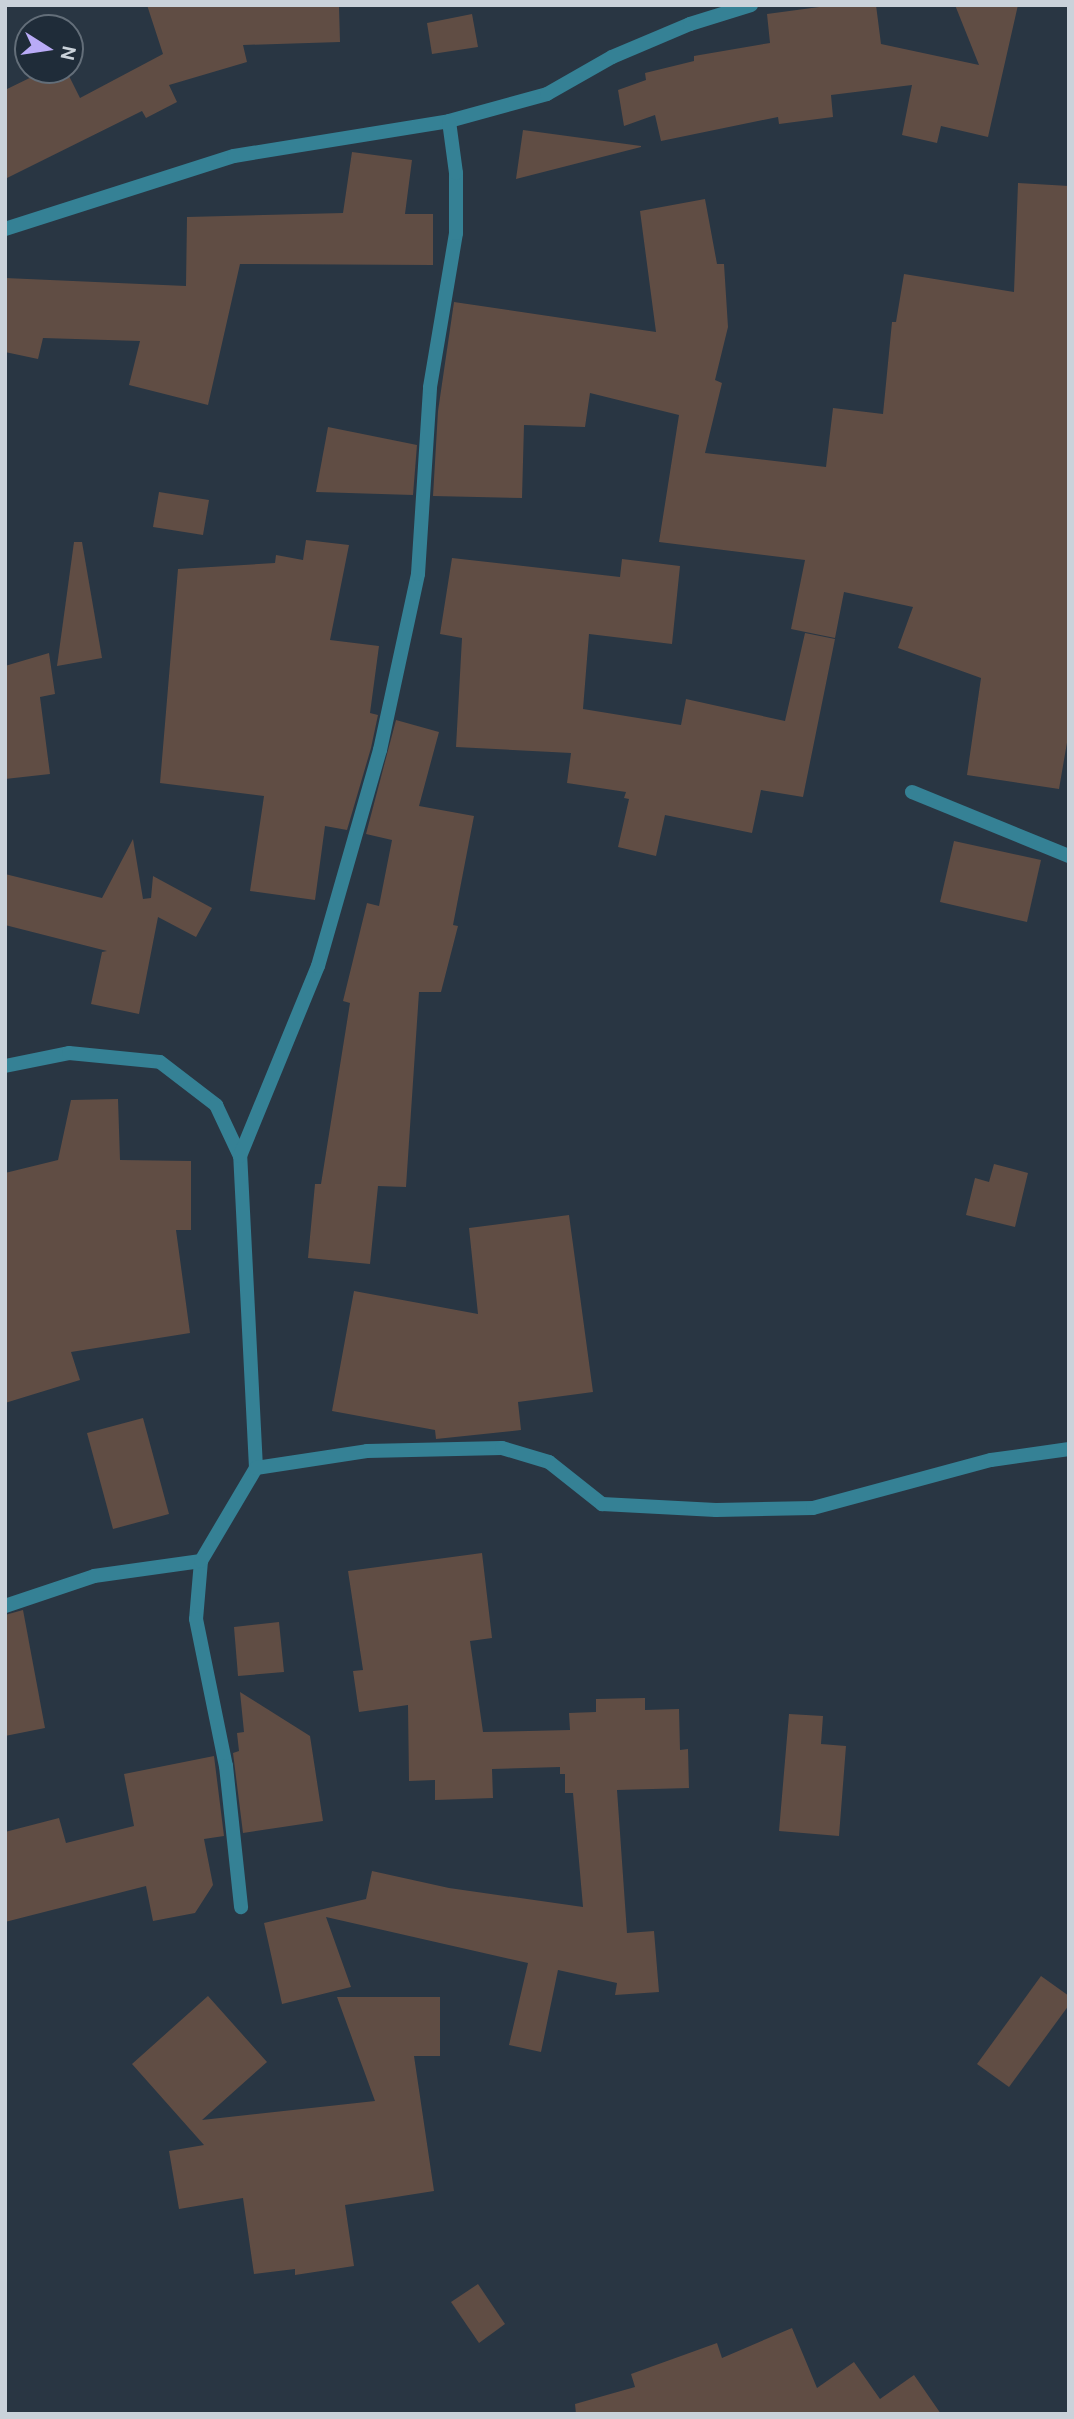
<!DOCTYPE html>
<style>
body{margin:0}
#map{position:relative;width:1074px;height:2419px;overflow:hidden;background:#293643;font-family:"DM Sans",sans-serif}
div>[style]{position:absolute}
.building>*{inset:0;background:#604d44}
.minor>*{height:14px;margin:-7px;padding:0 7px;transform-origin:7px;border-radius:7px;background:#358195}
span{translate:-50% -50%;white-space:nowrap;text-align:center;line-height:1.15;-webkit-text-stroke:5px #1f2c39;paint-order:stroke}
.frame{position:absolute;inset:0;border:7px solid #cad2da;pointer-events:none}
.north{position:absolute;left:14px;top:14px;width:70px;height:70px;box-sizing:border-box;background:#1f2c39;border:2px solid #636e79;border-radius:50%;rotate:102deg;font-size:19px;font-weight:700;line-height:28px;text-align:center;color:#cad2da}
.north::after{content:'';display:block;margin:auto;width:24px;height:32px;background:#b9abf7;clip-path:polygon(50% 0,100% 100%,50% 72%,0 100%)}
</style>
<div id="map">
<div class="building">
<div style="clip-path:polygon(147px 5px,339px 7px,340px 42px,243px 45px,247px 62px,169px 85px,177px 102px,146px 118px,142px 111px,5px 179px,5px 90px,46px 70px,66px 70px,80px 98px,163px 54px)"></div>
<div style="clip-path:polygon(834px 5px,876px 5px,881px 44px,979px 65px,955px 5px,1018px 5px,988px 137px,941px 126px,937px 143px,902px 135px,912px 85px,831px 95px,833px 117px,779px 124px,778px 117px,661px 141px,655px 115px,624px 126px,618px 90px,646px 80px,645px 73px,694px 61px,694px 56px,770px 43px,767px 14px)"></div>
<div style="clip-path:polygon(472px 14px,478px 47px,432px 54px,427px 23px)"></div>
<div style="clip-path:polygon(523px 130px,641px 146px,641px 147px,516px 179px)"></div>
<div style="clip-path:polygon(352px 152px,412px 160px,405px 214px,433px 214px,433px 265px,240px 264px,208px 405px,129px 385px,140px 341px,43px 338px,38px 359px,5px 352px,5px 278px,186px 286px,187px 217px,343px 213px)"></div>
<div style="clip-path:polygon(1018px 183px,1069px 186px,1069px 731px,1059px 789px,967px 775px,981px 678px,898px 648px,913px 607px,844px 592px,835px 638px,791px 629px,805px 560px,659px 542px,679px 415px,590px 393px,585px 427px,524px 425px,522px 498px,433px 496px,438px 411px,454px 302px,656px 332px,640px 211px,705px 199px,717px 264px,724px 264px,728px 327px,715px 380px,722px 383px,705px 453px,826px 467px,833px 408px,883px 414px,892px 322px,896px 322px,904px 274px,1014px 292px)"></div>
<div style="clip-path:polygon(328px 427px,417px 445px,413px 495px,316px 492px)"></div>
<div style="clip-path:polygon(159px 492px,209px 500px,203px 535px,153px 527px)"></div>
<div style="clip-path:polygon(306px 540px,349px 545px,330px 640px,379px 646px,370px 713px,378px 715px,371px 748px,347px 830px,325px 826px,315px 900px,250px 891px,264px 796px,160px 783px,178px 569px,275px 563px,276px 555px,303px 560px)"></div>
<div style="clip-path:polygon(74px 542px,82px 542px,102px 658px,57px 666px)"></div>
<div style="clip-path:polygon(452px 558px,620px 577px,622px 559px,680px 566px,672px 644px,589px 634px,583px 709px,681px 725px,686px 699px,785px 721px,805px 633px,835px 639px,803px 797px,761px 790px,752px 833px,665px 815px,656px 856px,618px 847px,629px 799px,624px 798px,626px 792px,567px 783px,571px 753px,456px 747px,462px 638px,440px 634px)"></div>
<div style="clip-path:polygon(49px 653px,55px 694px,40px 697px,50px 774px,5px 779px,5px 666px)"></div>
<div style="clip-path:polygon(396px 720px,439px 732px,419px 806px,474px 816px,453px 925px,458px 926px,441px 992px,419px 992px,406px 1187px,378px 1186px,370px 1264px,308px 1258px,315px 1184px,321px 1184px,350px 1003px,343px 1001px,367px 903px,379px 906px,392px 840px,366px 834px)"></div>
<div style="clip-path:polygon(133px 839px,143px 899px,151px 898px,153px 876px,212px 908px,196px 937px,158px 917px,139px 1014px,91px 1004px,102px 952px,107px 951px,5px 925px,5px 874px,102px 898px)"></div>
<div style="clip-path:polygon(954px 841px,1041px 860px,1027px 922px,940px 902px)"></div>
<div style="clip-path:polygon(118px 1099px,120px 1160px,191px 1161px,191px 1230px,176px 1230px,190px 1333px,71px 1352px,80px 1380px,5px 1403px,5px 1173px,58px 1160px,71px 1100px)"></div>
<div style="clip-path:polygon(994px 1164px,1028px 1173px,1015px 1227px,966px 1215px,975px 1178px,989px 1182px)"></div>
<div style="clip-path:polygon(569px 1215px,593px 1392px,518px 1402px,521px 1430px,436px 1439px,435px 1430px,332px 1411px,354px 1291px,478px 1314px,469px 1228px)"></div>
<div style="clip-path:polygon(143px 1418px,169px 1514px,113px 1529px,87px 1433px)"></div>
<div style="clip-path:polygon(482px 1553px,492px 1638px,470px 1641px,483px 1732px,570px 1730px,569px 1713px,596px 1712px,596px 1699px,645px 1698px,645px 1710px,679px 1709px,680px 1750px,688px 1749px,689px 1788px,617px 1790px,627px 1933px,654px 1931px,659px 1992px,615px 1995px,617px 1983px,558px 1970px,541px 2052px,509px 2045px,528px 1963px,326px 1917px,351px 1987px,282px 2004px,264px 1923px,366px 1899px,372px 1871px,449px 1888px,583px 1907px,573px 1793px,565px 1793px,565px 1774px,560px 1774px,560px 1767px,492px 1769px,493px 1798px,435px 1800px,435px 1780px,409px 1781px,408px 1705px,359px 1712px,353px 1671px,363px 1670px,348px 1571px)"></div>
<div style="clip-path:polygon(23px 1610px,45px 1728px,5px 1736px,5px 1615px)"></div>
<div style="clip-path:polygon(279px 1622px,284px 1672px,238px 1676px,234px 1627px)"></div>
<div style="clip-path:polygon(240px 1692px,310px 1736px,323px 1821px,243px 1833px,233px 1753px,239px 1751px,237px 1733px,244px 1732px)"></div>
<div style="clip-path:polygon(789px 1714px,823px 1716px,821px 1744px,846px 1746px,839px 1836px,779px 1831px)"></div>
<div style="clip-path:polygon(214px 1756px,224px 1836px,204px 1839px,213px 1885px,195px 1913px,153px 1921px,146px 1886px,5px 1922px,5px 1832px,59px 1818px,66px 1843px,134px 1826px,124px 1774px)"></div>
<div style="clip-path:polygon(1041px 1976px,1069px 1996px,1069px 2005px,1009px 2087px,977px 2064px)"></div>
<div style="clip-path:polygon(208px 1996px,267px 2062px,202px 2120px,375px 2101px,337px 1997px,440px 1997px,440px 2056px,414px 2056px,434px 2191px,345px 2205px,354px 2266px,295px 2275px,295px 2269px,254px 2274px,243px 2198px,179px 2209px,169px 2151px,204px 2145px,132px 2064px)"></div>
<div style="clip-path:polygon(478px 2284px,505px 2324px,479px 2343px,451px 2302px)"></div>
<div style="clip-path:polygon(792px 2328px,817px 2388px,854px 2362px,880px 2399px,914px 2375px,941px 2414px,576px 2414px,575px 2404px,635px 2387px,631px 2374px,717px 2343px,722px 2358px)"></div>
</div>
<div class="minor">
<div style="left:5px;top:229px;width:240px;rotate:-17.7deg"></div>
<div style="left:234px;top:156px;width:218px;rotate:-9.2deg"></div>
<div style="left:449px;top:121px;width:102px;rotate:-15.4deg"></div>
<div style="left:547px;top:94px;width:75px;rotate:-29.6deg"></div>
<div style="left:612px;top:57px;width:85px;rotate:-22.9deg"></div>
<div style="left:690px;top:24px;width:64px;rotate:-17.3deg"></div>
<div style="left:912px;top:792px;width:170px;rotate:22.2deg"></div>
<div style="left:5px;top:1066px;width:65px;rotate:-11.5deg"></div>
<div style="left:69px;top:1053px;width:91px;rotate:5.6deg"></div>
<div style="left:160px;top:1062px;width:71px;rotate:37.5deg"></div>
<div style="left:216px;top:1105px;width:56px;rotate:64.8deg"></div>
<div style="left:256px;top:1468px;width:312px;rotate:-92.9deg"></div>
<div style="left:240px;top:1156px;width:205px;rotate:-67.7deg"></div>
<div style="left:318px;top:966px;width:225px;rotate:-74deg"></div>
<div style="left:380px;top:750px;width:180px;rotate:-77.8deg"></div>
<div style="left:418px;top:574px;width:187px;rotate:-86.3deg"></div>
<div style="left:430px;top:387px;width:156px;rotate:-80.4deg"></div>
<div style="left:456px;top:233px;width:60px;rotate:-90deg"></div>
<div style="left:456px;top:173px;width:52px;rotate:-97.7deg"></div>
<div style="left:201px;top:1561px;width:58px;rotate:94.9deg"></div>
<div style="left:196px;top:1619px;width:150px;rotate:78.5deg"></div>
<div style="left:226px;top:1766px;width:142px;rotate:83.9deg"></div>
<div style="left:5px;top:1606px;width:94px;rotate:-18.6deg"></div>
<div style="left:94px;top:1576px;width:108px;rotate:-8deg"></div>
<div style="left:201px;top:1561px;width:108px;rotate:-59.4deg"></div>
<div style="left:256px;top:1468px;width:112px;rotate:-8.7deg"></div>
<div style="left:367px;top:1451px;width:135px;rotate:-1.3deg"></div>
<div style="left:502px;top:1448px;width:49px;rotate:16.6deg"></div>
<div style="left:549px;top:1462px;width:68px;rotate:38.4deg"></div>
<div style="left:602px;top:1504px;width:114px;rotate:3deg"></div>
<div style="left:716px;top:1510px;width:97px;rotate:-1.2deg"></div>
<div style="left:813px;top:1508px;width:184px;rotate:-15.1deg"></div>
<div style="left:991px;top:1460px;width:79px;rotate:-8deg"></div>
</div>
<div class="frame"></div>
<div class="north">N</div>
</div>
